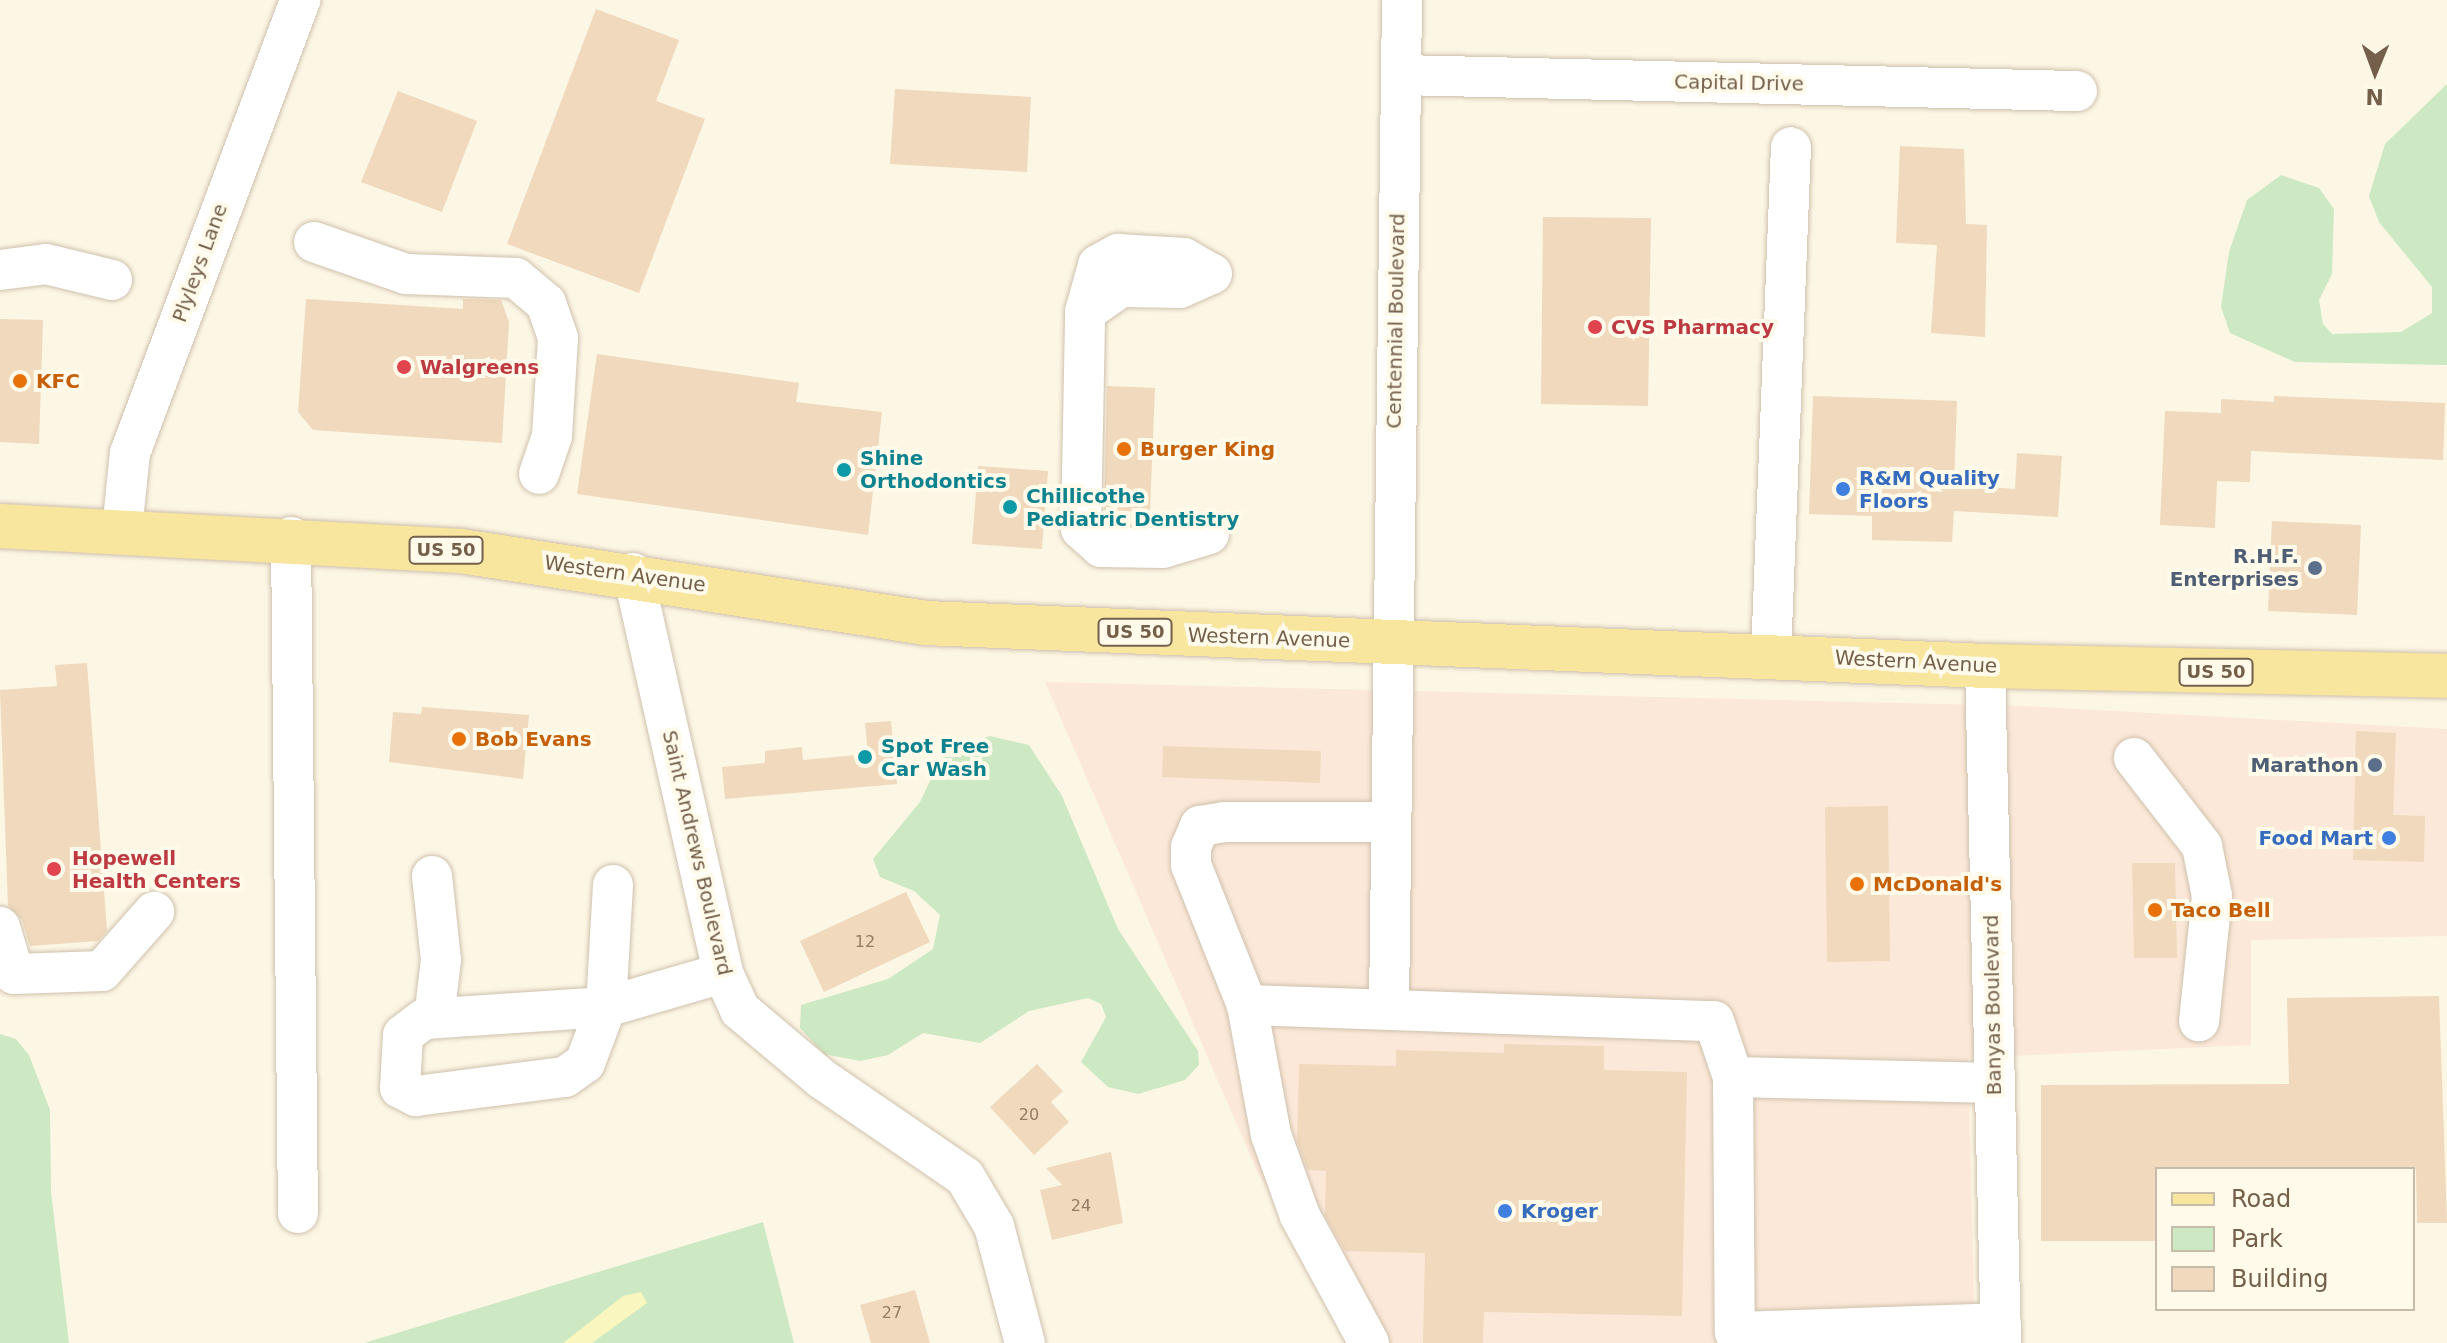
<!DOCTYPE html>
<style>
body{margin:0}
#map{position:relative;width:2447px;height:1343px;overflow:hidden;background:#fcf6e4;font-family:"DejaVu Sans",sans-serif}
div>[style]{position:absolute}
.commercial>*{inset:0;background:#fce8d8}
.green>*{inset:0;background:#cce9c3}
.sand>*{inset:0;background:#faf6bf}
.building>*{inset:0;background:#f0d9bc}
.roads{filter:drop-shadow(0 0 2px #cfc1ad) drop-shadow(0 0 2px #cfc1ad)}
.minor>*{height:40px;margin:-20px;padding:0 20px;transform-origin:20px;border-radius:20px;background:#fff}
.major>*{height:44px;margin:-22px;padding:0 22px;transform-origin:22px;border-radius:22px;background:#f8e59e}
.dots>*{width:22px;height:22px;translate:-50% -50%;box-sizing:border-box;border:4px solid #fffaea;border-radius:50%}
span{translate:-50% -50%;white-space:nowrap;text-align:center;line-height:1.15;-webkit-text-stroke:8px #fffaea;paint-order:stroke}
.number-label{font-size:16px;color:#927e66}
.number-label span{-webkit-text-stroke-width:0}
.shield-label span{padding:2px 6px;background:#fffaea;border:2px solid;border-radius:6px;-webkit-text-stroke-width:0}
.shield-label{font-size:18px;color:#735f4a;font-weight:700}
.street-label{font-size:20px;color:#735f4a}
.health-label{font-size:20px;color:#be3a42;font-weight:700}
.left{translate:0 -50%;text-align:left}
.food-label{font-size:20px;color:#c56008;font-weight:700}
.culture-label{font-size:20px;color:#0d838f;font-weight:700}
.shop-label{font-size:20px;color:#366cbe;font-weight:700}
.right{translate:-100% -50%;text-align:right}
.service-label{font-size:20px;color:#4e5e75;font-weight:700}
.legend{position:absolute;left:2155px;top:1167px;width:260px;height:144px;box-sizing:border-box;background:#fffaea;border:2px solid #c7bcaa;margin:0;padding:10px 14px;list-style:none;font-size:24px;color:#735f4a}
.legend li{display:flex;align-items:center;gap:16px;height:40px}
.legend b{width:40px;border:2px solid #c7bcaa}
.north{position:absolute;left:2335px;top:32px;width:80px;height:80px;-webkit-text-stroke:6px #fffaea;paint-order:stroke;rotate:181deg;font-size:22px;font-weight:700;line-height:32px;text-align:center;color:#735f4a}
.north::after{content:'';display:block;margin:auto;width:28px;height:36px;background:#735f4a;clip-path:polygon(50% 0,100% 100%,50% 72%,0 100%)}
</style>
<div id="map">
<div class="commercial">
<div style="clip-path:polygon(1045px 682px,2022px 706px,2447px 729px,2447px 936px,2251px 940px,2251px 1045px,1968px 1058px,1975px 1343px,1362px 1343px,1258px 1173px)"></div>
</div>
<div class="green">
<div style="clip-path:polygon(2447px 84px,2447px 365px,2295px 362px,2230px 333px,2221px 307px,2229px 252px,2247px 200px,2281px 175px,2319px 188px,2334px 209px,2332px 274px,2319px 300px,2323px 324px,2332px 334px,2401px 332px,2432px 313px,2432px 287px,2379px 222px,2369px 196px,2385px 144px)"></div>
<div style="clip-path:polygon(990px 736px,1029px 745px,1062px 796px,1118px 929px,1198px 1051px,1199px 1065px,1185px 1080px,1138px 1094px,1108px 1087px,1081px 1062px,1106px 1017px,1101px 1004px,1088px 998px,1029px 1011px,980px 1043px,923px 1033px,888px 1055px,860px 1061px,824px 1054px,800px 1028px,801px 1005px,888px 979px,933px 949px,940px 915px,914px 891px,880px 877px,873px 859px,920px 802px,938px 764px,952px 749px)"></div>
<div style="clip-path:polygon(0 1034px,16px 1039px,29px 1055px,50px 1110px,51px 1192px,69px 1343px,0 1343px)"></div>
<div style="clip-path:polygon(763px 1222px,794px 1343px,364px 1343px)"></div>
</div>
<div class="sand">
<div style="clip-path:polygon(641px 1292px,647px 1303px,592px 1343px,563px 1343px,623px 1296px)"></div>
</div>
<div class="building">
<div style="clip-path:polygon(596px 9px,679px 40px,656px 101px,705px 119px,639px 293px,507px 244px)"></div>
<div style="clip-path:polygon(895px 89px,1031px 97px,1027px 172px,890px 164px)"></div>
<div style="clip-path:polygon(398px 91px,477px 121px,442px 212px,361px 182px)"></div>
<div style="clip-path:polygon(1900px 146px,1964px 149px,1966px 224px,1987px 225px,1985px 337px,1931px 333px,1937px 245px,1896px 243px)"></div>
<div style="clip-path:polygon(1543px 217px,1651px 218px,1648px 406px,1541px 404px)"></div>
<div style="clip-path:polygon(306px 299px,463px 309px,463px 299px,501px 300px,509px 322px,502px 443px,313px 430px,298px 412px)"></div>
<div style="clip-path:polygon(0 319px,43px 320px,39px 444px,0 442px)"></div>
<div style="clip-path:polygon(597px 354px,799px 383px,796px 402px,882px 412px,868px 535px,577px 494px)"></div>
<div style="clip-path:polygon(1107px 386px,1155px 388px,1150px 512px,1104px 510px)"></div>
<div style="clip-path:polygon(1813px 396px,1957px 401px,1954px 485px,2015px 489px,2017px 453px,2062px 456px,2058px 517px,1954px 511px,1952px 542px,1872px 540px,1872px 516px,1809px 514px)"></div>
<div style="clip-path:polygon(2274px 396px,2445px 403px,2443px 460px,2251px 451px,2250px 482px,2217px 481px,2215px 528px,2160px 525px,2165px 411px,2221px 413px,2221px 399px,2274px 402px)"></div>
<div style="clip-path:polygon(978px 466px,1048px 471px,1042px 549px,972px 544px)"></div>
<div style="clip-path:polygon(2272px 521px,2361px 525px,2357px 615px,2268px 611px)"></div>
<div style="clip-path:polygon(87px 663px,107px 931px,98px 941px,30px 946px,22px 920px,8px 906px,0 690px,57px 686px,55px 665px)"></div>
<div style="clip-path:polygon(422px 707px,529px 715px,523px 779px,389px 762px,393px 712px,421px 714px)"></div>
<div style="clip-path:polygon(891px 721px,897px 784px,725px 799px,722px 767px,765px 763px,765px 751px,802px 747px,803px 760px,868px 754px,865px 723px)"></div>
<div style="clip-path:polygon(2356px 731px,2396px 733px,2393px 815px,2425px 816px,2424px 862px,2353px 860px)"></div>
<div style="clip-path:polygon(1163px 746px,1321px 751px,1320px 783px,1162px 777px)"></div>
<div style="clip-path:polygon(1888px 806px,1890px 961px,1827px 962px,1825px 807px)"></div>
<div style="clip-path:polygon(2132px 863px,2175px 863px,2177px 958px,2134px 958px)"></div>
<div style="clip-path:polygon(906px 892px,930px 942px,824px 992px,800px 941px)"></div>
<div style="clip-path:polygon(2439px 996px,2447px 1223px,2417px 1223px,2416px 1169px,2157px 1169px,2157px 1241px,2041px 1241px,2041px 1085px,2289px 1084px,2287px 998px)"></div>
<div style="clip-path:polygon(1504px 1044px,1604px 1046px,1604px 1070px,1687px 1072px,1682px 1316px,1484px 1312px,1483px 1343px,1423px 1343px,1425px 1253px,1345px 1251px,1325px 1215px,1326px 1171px,1308px 1170px,1297px 1141px,1299px 1064px,1396px 1066px,1396px 1050px,1504px 1053px)"></div>
<div style="clip-path:polygon(1037px 1064px,1063px 1091px,1051px 1102px,1069px 1122px,1034px 1155px,990px 1107px)"></div>
<div style="clip-path:polygon(1111px 1152px,1123px 1223px,1052px 1240px,1040px 1190px,1062px 1185px,1046px 1168px)"></div>
<div style="clip-path:polygon(915px 1290px,930px 1343px,871px 1343px,860px 1305px)"></div>
</div>
<div class="roads">
<div class="minor">
<div style="left:1401px;top:75px;width:676px;rotate:1.36deg"></div>
<div style="left:314px;top:242px;width:97px;rotate:19.2deg"></div>
<div style="left:406px;top:274px;width:110px;rotate:2.1deg"></div>
<div style="left:516px;top:278px;width:39px;rotate:40deg"></div>
<div style="left:546px;top:303px;width:37px;rotate:71deg"></div>
<div style="left:558px;top:338px;width:98px;rotate:93.5deg"></div>
<div style="left:552px;top:436px;width:40px;rotate:108.9deg"></div>
<div style="left:0;top:270px;width:46px;rotate:-7.4deg"></div>
<div style="left:46px;top:264px;width:68px;rotate:13.6deg"></div>
<div style="left:1085px;top:312px;width:44px;rotate:-34.8deg"></div>
<div style="left:1121px;top:287px;width:59px;rotate:1deg"></div>
<div style="left:1180px;top:288px;width:35px;rotate:-24deg"></div>
<div style="left:122px;top:530px;width:77px;rotate:-84.1deg"></div>
<div style="left:130px;top:453px;width:484px;rotate:-69.4deg"></div>
<div style="left:1209px;top:534px;width:48px;rotate:163.1deg"></div>
<div style="left:1163px;top:548px;width:62px;rotate:-179.1deg"></div>
<div style="left:1101px;top:547px;width:27px;rotate:-138deg"></div>
<div style="left:1081px;top:529px;width:217px;rotate:-88.9deg"></div>
<div style="left:1085px;top:312px;width:49px;rotate:-74.5deg"></div>
<div style="left:1098px;top:265px;width:23px;rotate:-29deg"></div>
<div style="left:1118px;top:254px;width:66px;rotate:3.5deg"></div>
<div style="left:1184px;top:258px;width:32px;rotate:30deg"></div>
<div style="left:291px;top:537px;width:676px;rotate:89.41deg"></div>
<div style="left:633px;top:573px;width:410px;rotate:77.3deg"></div>
<div style="left:723px;top:973px;width:41px;rotate:65.3deg"></div>
<div style="left:740px;top:1010px;width:107px;rotate:40.1deg"></div>
<div style="left:822px;top:1079px;width:173px;rotate:34.4deg"></div>
<div style="left:965px;top:1177px;width:57px;rotate:59.4deg"></div>
<div style="left:994px;top:1226px;width:121px;rotate:75.2deg"></div>
<div style="left:1771px;top:655px;width:508px;rotate:-87.75deg"></div>
<div style="left:1985px;top:666px;width:677px;rotate:88.65deg"></div>
<div style="left:2134px;top:758px;width:111px;rotate:52.3deg"></div>
<div style="left:2202px;top:846px;width:51px;rotate:78.7deg"></div>
<div style="left:2212px;top:896px;width:126px;rotate:95.9deg"></div>
<div style="left:432px;top:876px;width:84px;rotate:83.9deg"></div>
<div style="left:441px;top:960px;width:58px;rotate:96.9deg"></div>
<div style="left:613px;top:885px;width:122px;rotate:93.3deg"></div>
<div style="left:606px;top:1007px;width:182px;rotate:176.2deg"></div>
<div style="left:424px;top:1019px;width:26px;rotate:143deg"></div>
<div style="left:403px;top:1035px;width:53px;rotate:93.2deg"></div>
<div style="left:400px;top:1088px;width:18px;rotate:27deg"></div>
<div style="left:416px;top:1096px;width:150px;rotate:-7.3deg"></div>
<div style="left:565px;top:1077px;width:24px;rotate:-35deg"></div>
<div style="left:585px;top:1063px;width:60px;rotate:-69.4deg"></div>
<div style="left:606px;top:1007px;width:122px;rotate:-16.2deg"></div>
<div style="left:0;top:927px;width:49px;rotate:73.4deg"></div>
<div style="left:14px;top:974px;width:88px;rotate:-2deg"></div>
<div style="left:102px;top:971px;width:79px;rotate:-48.6deg"></div>
<div style="left:1247px;top:1005px;width:467px;rotate:2deg"></div>
<div style="left:1714px;top:1021px;width:59px;rotate:71.3deg"></div>
<div style="left:1733px;top:1077px;width:255px;rotate:89.6deg"></div>
<div style="left:1735px;top:1332px;width:266px;rotate:-1.9deg"></div>
<div style="left:1389px;top:1007px;width:1007px;rotate:-89.26deg"></div>
<div style="left:1733px;top:1077px;width:262px;rotate:1.3deg"></div>
<div style="left:1369px;top:1343px;width:145px;rotate:-118.5deg"></div>
<div style="left:1300px;top:1216px;width:86px;rotate:-109.7deg"></div>
<div style="left:1271px;top:1135px;width:132px;rotate:-100.5deg"></div>
<div style="left:1247px;top:1005px;width:151px;rotate:-111.8deg"></div>
<div style="left:1191px;top:865px;width:18px;rotate:-90deg"></div>
<div style="left:1191px;top:847px;width:23px;rotate:-67deg"></div>
<div style="left:1200px;top:826px;width:24px;rotate:-9deg"></div>
<div style="left:1224px;top:822px;width:166px"></div>
</div>
<div class="major">
<div style="left:0;top:526px;width:462px;rotate:3.1deg"></div>
<div style="left:461px;top:551px;width:470px;rotate:8.8deg"></div>
<div style="left:925px;top:623px;width:1061px;rotate:2.32deg"></div>
<div style="left:1985px;top:666px;width:462px;rotate:1.2deg"></div>
</div>
</div>
<div class="dots">
<div style="left:1595px;top:327px;background:#e0444e"></div>
<div style="left:404px;top:367px;background:#e0444e"></div>
<div style="left:20px;top:381px;background:#e8710a"></div>
<div style="left:1124px;top:449px;background:#e8710a"></div>
<div style="left:844px;top:470px;background:#0f9aa8"></div>
<div style="left:1843px;top:489px;background:#3f7fe0"></div>
<div style="left:1010px;top:507px;background:#0f9aa8"></div>
<div style="left:2315px;top:568px;background:#5c6f8a"></div>
<div style="left:459px;top:739px;background:#e8710a"></div>
<div style="left:865px;top:757px;background:#0f9aa8"></div>
<div style="left:2375px;top:765px;background:#5c6f8a"></div>
<div style="left:2389px;top:838px;background:#3f7fe0"></div>
<div style="left:54px;top:869px;background:#e0444e"></div>
<div style="left:1857px;top:884px;background:#e8710a"></div>
<div style="left:2155px;top:910px;background:#e8710a"></div>
<div style="left:1505px;top:1211px;background:#3f7fe0"></div>
</div>
<div class="number-label">
<span style="left:865px;top:942px">12</span>
<span style="left:1029px;top:1115px">20</span>
<span style="left:1081px;top:1206px">24</span>
<span style="left:892px;top:1313px">27</span>
</div>
<div class="shield-label">
<span style="left:446px;top:550px">US 50</span>
<span style="left:1135px;top:632px">US 50</span>
<span style="left:2216px;top:672px">US 50</span>
</div>
<div class="street-label">
<span style="left:1739px;top:83px;rotate:1deg">Capital Drive</span>
<span style="left:200px;top:263px;rotate:-70deg">Plyleys Lane</span>
<span style="left:1396px;top:321px;rotate:-89deg">Centennial Boulevard</span>
<span style="left:625px;top:574px;rotate:8deg">Western Avenue</span>
<span style="left:1269px;top:638px;rotate:2deg">Western Avenue</span>
<span style="left:1916px;top:662px;rotate:3deg">Western Avenue</span>
<span style="left:697px;top:853px;rotate:77deg">Saint Andrews Boulevard</span>
<span style="left:1993px;top:1005px;rotate:-91deg">Banyas Boulevard</span>
</div>
<div class="health-label">
<span class="left" style="left:1611px;top:327px">CVS Pharmacy</span>
<span class="left" style="left:420px;top:367px">Walgreens</span>
<span class="left" style="left:72px;top:870px">Hopewell<br>Health Centers</span>
</div>
<div class="food-label">
<span class="left" style="left:36px;top:381px">KFC</span>
<span class="left" style="left:1140px;top:449px">Burger King</span>
<span class="left" style="left:475px;top:739px">Bob Evans</span>
<span class="left" style="left:1873px;top:884px">McDonald's</span>
<span class="left" style="left:2171px;top:910px">Taco Bell</span>
</div>
<div class="culture-label">
<span class="left" style="left:860px;top:470px">Shine<br>Orthodontics</span>
<span class="left" style="left:1026px;top:508px">Chillicothe<br>Pediatric Dentistry</span>
<span class="left" style="left:881px;top:758px">Spot Free<br>Car Wash</span>
</div>
<div class="shop-label">
<span class="left" style="left:1859px;top:490px">R&amp;M Quality<br>Floors</span>
<span class="right" style="left:2373px;top:838px">Food Mart</span>
<span class="left" style="left:1521px;top:1211px">Kroger</span>
</div>
<div class="service-label">
<span class="right" style="left:2299px;top:568px">R.H.F.<br>Enterprises</span>
<span class="right" style="left:2359px;top:765px">Marathon</span>
</div>
<ul class="legend">
<li><b style="height:10px;background:#f8e59e"></b>Road</li>
<li><b style="height:22px;background:#cce9c3"></b>Park</li>
<li><b style="height:22px;background:#f0d9bc"></b>Building</li>
</ul>
<div class="north">N</div>
</div>
